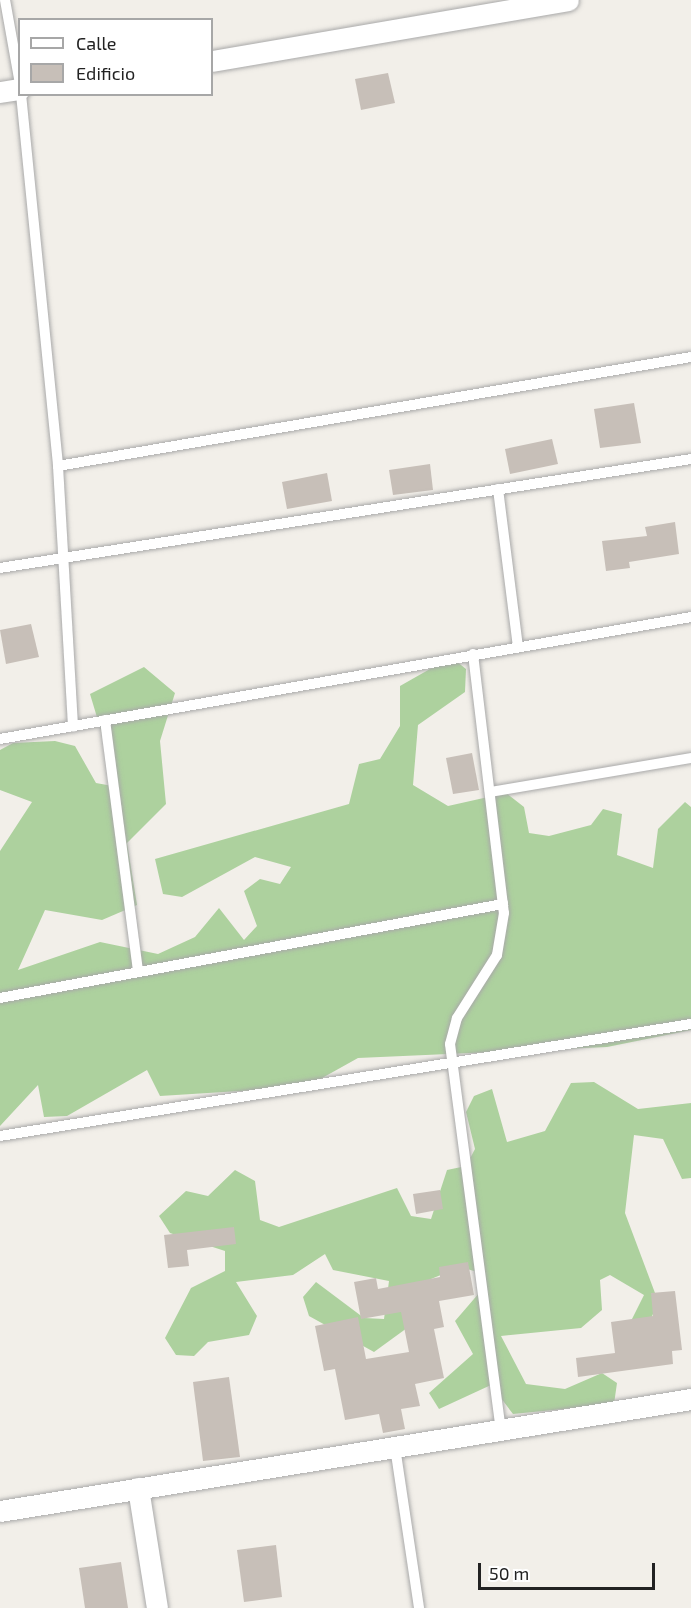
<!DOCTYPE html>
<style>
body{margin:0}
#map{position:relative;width:691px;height:1608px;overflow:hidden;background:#f2efe9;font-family:"Exo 2",sans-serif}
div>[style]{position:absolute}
.forest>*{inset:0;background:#add19e}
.building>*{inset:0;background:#c7bfb8}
.roads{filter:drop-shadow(0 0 2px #a9a9a9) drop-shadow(0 0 2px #a9a9a9)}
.lane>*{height:10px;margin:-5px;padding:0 5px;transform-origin:5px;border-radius:5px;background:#fff}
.street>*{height:21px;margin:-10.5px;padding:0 10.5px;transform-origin:10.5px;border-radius:10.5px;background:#fff}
span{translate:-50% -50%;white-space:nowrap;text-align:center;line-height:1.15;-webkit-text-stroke:4.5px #fff;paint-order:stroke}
.legend{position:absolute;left:18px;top:18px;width:195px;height:78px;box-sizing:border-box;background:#fff;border:2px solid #a7a7a7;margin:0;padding:8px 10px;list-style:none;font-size:18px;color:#222}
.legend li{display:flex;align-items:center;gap:12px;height:30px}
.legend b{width:30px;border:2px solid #a7a7a7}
.scale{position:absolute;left:478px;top:1563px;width:177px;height:27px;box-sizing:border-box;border:3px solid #222;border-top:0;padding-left:8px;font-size:18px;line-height:21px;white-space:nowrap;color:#222;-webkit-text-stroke:4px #fff;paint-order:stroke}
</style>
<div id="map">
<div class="forest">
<div style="clip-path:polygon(451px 657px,466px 669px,465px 692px,418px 725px,413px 785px,448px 806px,506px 793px,524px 807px,529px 833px,549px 836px,591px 825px,603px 809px,622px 814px,617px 855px,653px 868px,658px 829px,685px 802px,691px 807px,691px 1030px,607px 1047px,358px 1058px,306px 1087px,160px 1096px,147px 1070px,67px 1116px,44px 1117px,38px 1085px,0 1126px,0 851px,32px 802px,0 790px,0 750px,13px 743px,55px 741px,75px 746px,96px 783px,118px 787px,90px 694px,144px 667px,175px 693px,160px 741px,166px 804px,127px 843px,137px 905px,102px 920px,45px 910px,18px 970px,100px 942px,158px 954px,195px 937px,219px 908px,244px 940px,257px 926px,244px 891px,260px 879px,280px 884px,291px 867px,255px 857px,182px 897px,163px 894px,155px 859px,349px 804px,359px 764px,380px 759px,400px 726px,400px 686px)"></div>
<div style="clip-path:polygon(594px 1082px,638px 1109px,691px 1103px,691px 1178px,682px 1179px,663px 1139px,634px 1135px,625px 1213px,658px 1301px,651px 1319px,632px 1319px,644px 1295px,610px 1275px,600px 1280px,602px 1310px,581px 1328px,501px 1336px,526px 1384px,565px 1389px,602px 1373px,617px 1383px,614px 1404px,513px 1414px,491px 1385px,439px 1409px,429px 1393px,473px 1354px,455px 1321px,480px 1292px,481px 1273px,460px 1267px,407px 1289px,407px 1328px,374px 1352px,309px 1316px,303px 1297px,316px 1282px,364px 1318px,384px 1319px,389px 1281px,333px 1270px,325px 1254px,293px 1275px,236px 1282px,257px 1316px,249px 1335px,208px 1342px,194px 1356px,176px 1355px,165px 1338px,191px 1288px,225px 1271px,225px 1251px,170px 1233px,159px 1216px,186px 1191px,208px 1196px,235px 1170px,255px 1181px,260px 1220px,279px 1227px,397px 1188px,411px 1216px,431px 1219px,447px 1170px,466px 1166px,475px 1149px,466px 1112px,474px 1096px,492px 1089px,507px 1142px,545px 1131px,571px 1083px)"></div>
</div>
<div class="building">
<div style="clip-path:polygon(388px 73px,395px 103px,361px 110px,355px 79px)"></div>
<div style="clip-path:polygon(634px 403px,641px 443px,600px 448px,594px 409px)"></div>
<div style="clip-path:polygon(552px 439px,558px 464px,510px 474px,505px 449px)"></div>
<div style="clip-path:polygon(430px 464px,433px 490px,393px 495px,389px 470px)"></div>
<div style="clip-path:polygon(327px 473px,332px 501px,287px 509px,282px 482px)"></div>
<div style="clip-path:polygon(675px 522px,679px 554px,629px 562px,630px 568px,606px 571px,602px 541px,647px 536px,645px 527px)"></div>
<div style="clip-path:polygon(31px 624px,39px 657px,6px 664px,0 630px)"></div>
<div style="clip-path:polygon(472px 753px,479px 790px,453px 794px,446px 758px)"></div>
<div style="clip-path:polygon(440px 1190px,443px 1209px,416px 1214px,413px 1194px)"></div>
<div style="clip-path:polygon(234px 1227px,236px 1244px,187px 1250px,189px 1266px,168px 1268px,164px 1235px)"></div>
<div style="clip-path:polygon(468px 1262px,474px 1295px,439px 1301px,444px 1327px,434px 1329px,444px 1378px,415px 1384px,420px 1406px,401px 1409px,405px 1429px,383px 1433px,379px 1414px,345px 1420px,335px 1369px,324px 1371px,315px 1326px,358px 1317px,366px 1359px,409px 1352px,401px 1312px,361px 1319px,354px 1282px,376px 1278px,378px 1289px,440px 1277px,439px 1267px)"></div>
<div style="clip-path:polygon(675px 1291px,682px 1350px,672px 1351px,673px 1364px,578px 1377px,576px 1358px,615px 1353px,611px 1322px,653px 1316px,651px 1293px)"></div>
<div style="clip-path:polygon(229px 1377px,240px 1457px,203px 1461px,193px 1382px)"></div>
<div style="clip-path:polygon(276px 1545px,282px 1597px,244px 1602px,237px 1550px)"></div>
<div style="clip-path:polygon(121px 1562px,128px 1608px,85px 1608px,79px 1568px)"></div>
</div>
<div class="roads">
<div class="lane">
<div style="left:5px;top:0;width:85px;rotate:79.9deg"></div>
<div style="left:21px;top:94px;width:374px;rotate:84.3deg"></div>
<div style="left:58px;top:466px;width:261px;rotate:86.7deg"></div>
<div style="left:58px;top:466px;width:642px;rotate:-9.77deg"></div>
<div style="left:498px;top:489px;width:159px;rotate:82.8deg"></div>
<div style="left:0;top:568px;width:700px;rotate:-8.96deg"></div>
<div style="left:473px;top:654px;width:261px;rotate:83.2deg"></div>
<div style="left:504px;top:913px;width:43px;rotate:99.5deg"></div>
<div style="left:497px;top:955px;width:75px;rotate:122.4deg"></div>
<div style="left:457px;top:1018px;width:27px;rotate:105deg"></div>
<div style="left:450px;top:1044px;width:388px;rotate:82.5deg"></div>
<div style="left:105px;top:720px;width:254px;rotate:82.5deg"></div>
<div style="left:0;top:739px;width:702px;rotate:-10.01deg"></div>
<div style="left:490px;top:792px;width:204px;rotate:-9.6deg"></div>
<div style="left:0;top:998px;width:512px;rotate:-10.59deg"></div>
<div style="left:0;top:1136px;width:700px;rotate:-9.21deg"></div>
<div style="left:395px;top:1447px;width:163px;rotate:81.5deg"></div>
</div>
<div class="street">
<div style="left:212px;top:61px;width:361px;rotate:-9.7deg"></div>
<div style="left:0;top:92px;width:20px;rotate:-9deg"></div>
<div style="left:138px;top:1488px;width:121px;rotate:81deg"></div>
<div style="left:0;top:1511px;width:700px;rotate:-9.21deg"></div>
</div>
</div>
<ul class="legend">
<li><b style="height:8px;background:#fff"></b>Calle</li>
<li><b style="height:16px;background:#c7bfb8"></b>Edificio</li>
</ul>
<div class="scale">50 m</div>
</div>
